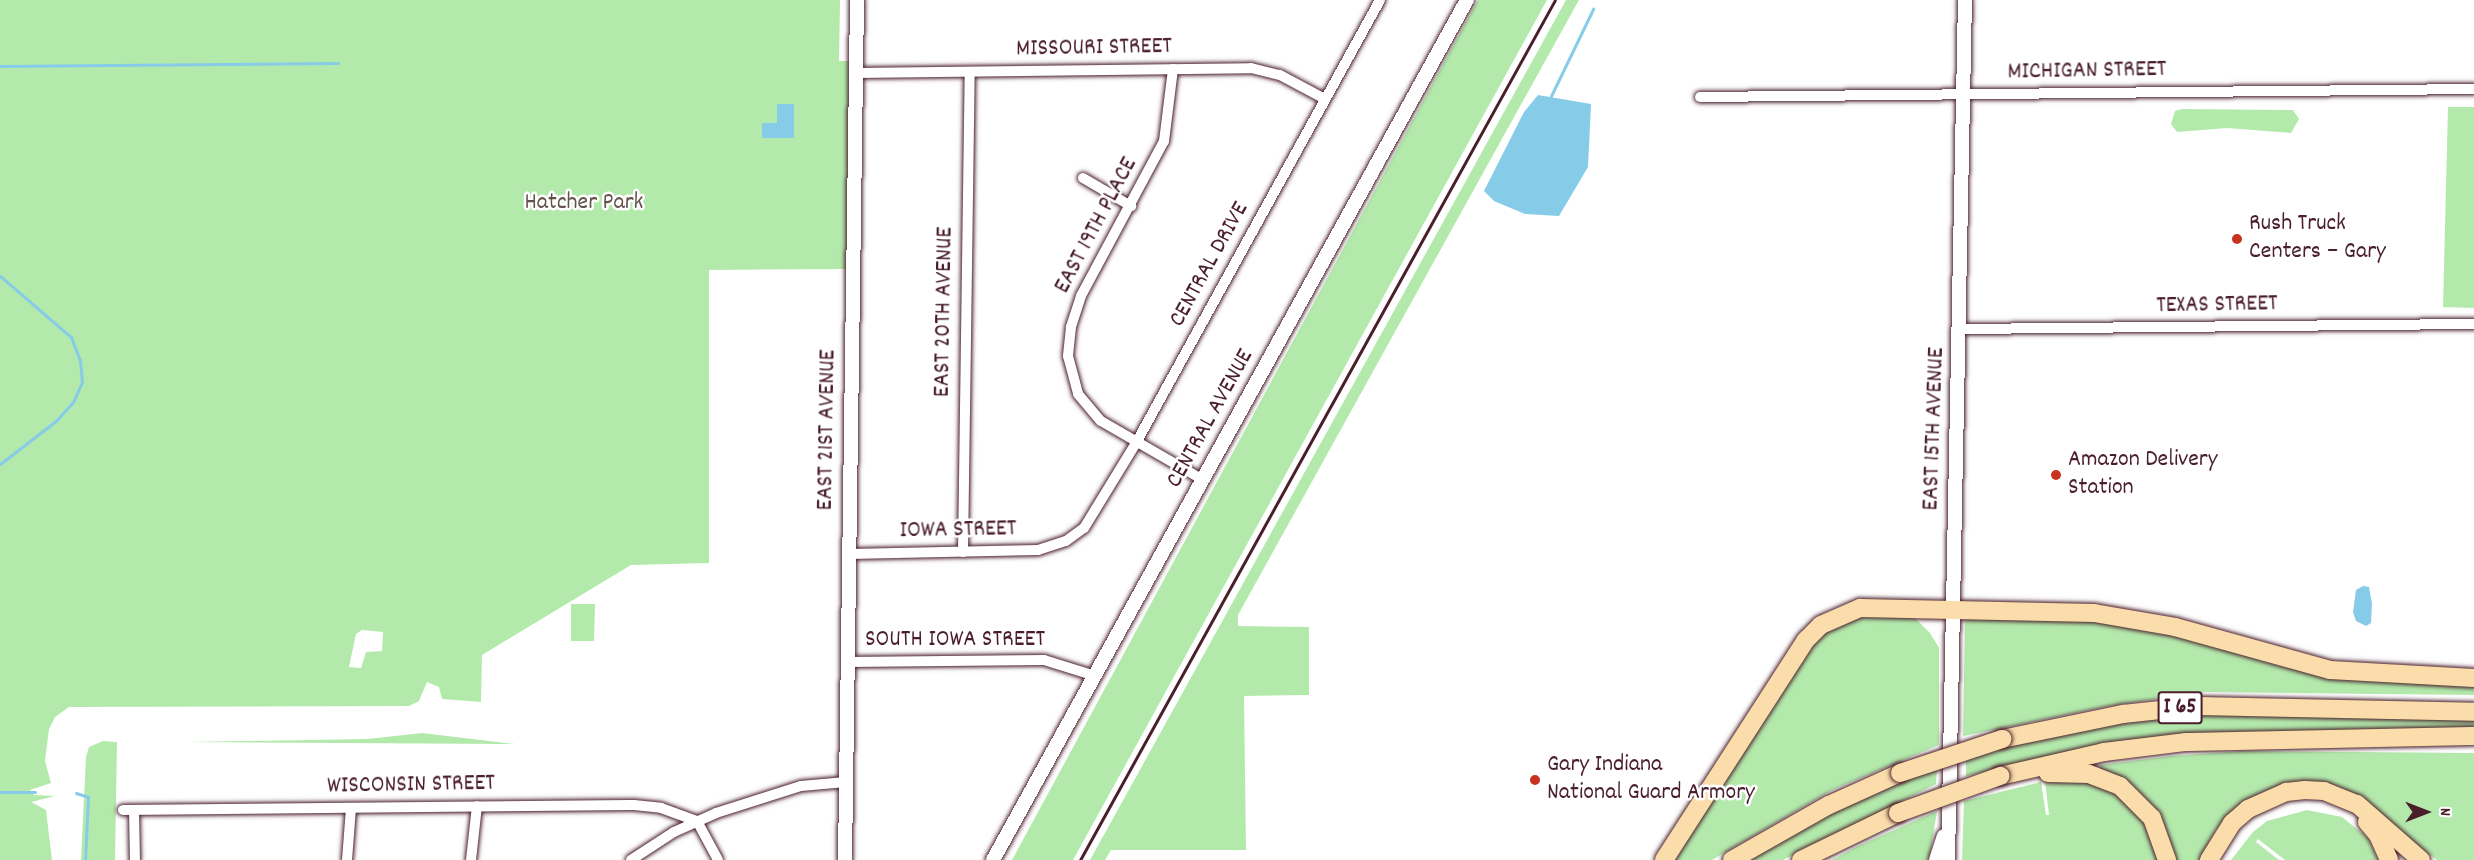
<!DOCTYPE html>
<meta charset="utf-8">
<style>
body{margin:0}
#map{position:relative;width:2474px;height:860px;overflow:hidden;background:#fff;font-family:Dekko,sans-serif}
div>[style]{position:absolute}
.green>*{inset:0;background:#b3eaac}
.water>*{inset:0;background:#86cbe7}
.stream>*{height:3px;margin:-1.5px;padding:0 1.5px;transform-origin:1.5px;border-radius:1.5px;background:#86cbe7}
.roads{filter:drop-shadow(0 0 2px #4a1f2b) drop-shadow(0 0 2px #4a1f2b)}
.street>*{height:10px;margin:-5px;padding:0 5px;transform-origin:5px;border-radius:5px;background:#fff}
.secondary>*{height:14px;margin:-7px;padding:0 7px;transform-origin:7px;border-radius:7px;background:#fff}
.highway>*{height:18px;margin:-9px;padding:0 9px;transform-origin:9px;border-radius:9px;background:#faddab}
.rail>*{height:3px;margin:-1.5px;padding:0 1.5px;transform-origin:1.5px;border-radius:1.5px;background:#4a1f2b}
.bridges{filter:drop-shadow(0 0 2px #4a1f2b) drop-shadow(0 0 2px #4a1f2b)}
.highway-bridge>*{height:18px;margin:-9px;padding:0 9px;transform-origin:9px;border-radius:9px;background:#faddab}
.dots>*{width:16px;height:16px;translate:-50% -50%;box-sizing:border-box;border:3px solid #fff;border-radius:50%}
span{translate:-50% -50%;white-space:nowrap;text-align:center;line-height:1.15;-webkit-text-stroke:5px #fff;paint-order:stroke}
.shield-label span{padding:2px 4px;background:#fff;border:2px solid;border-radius:4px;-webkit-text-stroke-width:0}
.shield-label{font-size:22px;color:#4a1f2b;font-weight:700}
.street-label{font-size:24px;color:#4a1f2b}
.park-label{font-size:24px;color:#64524b}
.poi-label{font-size:24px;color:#4a1f2b}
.left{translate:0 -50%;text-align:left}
.north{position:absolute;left:2396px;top:782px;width:60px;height:60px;-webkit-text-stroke:4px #fff;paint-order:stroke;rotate:90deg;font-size:16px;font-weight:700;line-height:24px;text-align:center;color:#4a1f2b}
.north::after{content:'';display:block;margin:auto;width:21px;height:27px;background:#4a1f2b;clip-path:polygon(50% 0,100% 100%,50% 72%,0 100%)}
</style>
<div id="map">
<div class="green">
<div style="clip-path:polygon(evenodd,0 0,840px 0,839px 61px,850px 61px,847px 269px,709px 270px,709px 563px,631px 565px,482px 655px,481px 702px,442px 699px,439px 687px,427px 682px,419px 701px,409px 706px,69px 707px,55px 717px,49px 729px,45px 761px,51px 783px,30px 790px,34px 795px,55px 796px,31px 802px,46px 810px,52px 860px,0 860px,0 0,362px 630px,383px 632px,382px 651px,366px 652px,361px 668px,349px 667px,356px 634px,362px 630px)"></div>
<div style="clip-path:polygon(1478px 0,1547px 0,1073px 860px,1012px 860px)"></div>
<div style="clip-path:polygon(1566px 0,1579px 0,1238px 615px,1238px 626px,1309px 627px,1309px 695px,1244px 696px,1246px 850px,1111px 850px,1105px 860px,1090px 860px)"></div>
<div style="clip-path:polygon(2448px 107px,2474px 107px,2474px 308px,2443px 307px)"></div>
<div style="clip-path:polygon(2182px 109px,2293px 110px,2299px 119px,2291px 133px,2227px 128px,2177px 132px,2171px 124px,2175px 111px)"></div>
<div style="clip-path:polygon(571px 604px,595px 604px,594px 641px,571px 641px)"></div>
<div style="clip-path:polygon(1864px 616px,1915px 618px,1930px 633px,1939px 648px,1939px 745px,1832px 790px,1712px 860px,1673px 860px,1814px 640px,1840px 624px)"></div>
<div style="clip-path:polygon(1968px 617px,2068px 617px,2474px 686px,2474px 695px,2205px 692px,2109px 706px,1963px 736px,1965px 621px)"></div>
<div style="clip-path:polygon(2210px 713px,2474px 720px,2474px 730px,2089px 748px,1966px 776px,1966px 756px,2116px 723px)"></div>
<div style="clip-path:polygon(422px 733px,515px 744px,188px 742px,368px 739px)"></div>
<div style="clip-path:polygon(103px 741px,117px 742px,115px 860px,81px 860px,86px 757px,89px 747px)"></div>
<div style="clip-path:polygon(2242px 751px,2474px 753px,2474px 860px,2437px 860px,2329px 784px,2233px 813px,2216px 829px,2200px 860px,2172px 860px,2170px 843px,2100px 769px,2100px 765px,2171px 756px)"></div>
<div style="clip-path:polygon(1937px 766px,1936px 784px,1783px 860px,1746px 860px,1814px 821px)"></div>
<div style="clip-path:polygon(2079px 780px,2106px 788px,2127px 802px,2143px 819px,2159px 860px,1962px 860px,1964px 801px,2041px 782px,2046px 815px,2049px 815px,2045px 781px)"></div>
<div style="clip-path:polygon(2307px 810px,2342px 817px,2368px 838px,2378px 860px,2285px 860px,2258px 839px,2256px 842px,2279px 860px,2231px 860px,2253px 832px,2267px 821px)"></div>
<div style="clip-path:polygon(1937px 811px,1929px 860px,1832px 860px,1856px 847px)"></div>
</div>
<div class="water">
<div style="clip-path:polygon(1538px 95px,1591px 104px,1588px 167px,1559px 216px,1525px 214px,1494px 201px,1484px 191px,1524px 112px)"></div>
<div style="clip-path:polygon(777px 104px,794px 104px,794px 138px,762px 138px,762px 123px,777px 123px)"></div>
<div style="clip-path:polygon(2363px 586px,2369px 587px,2372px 604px,2371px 623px,2366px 626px,2356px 621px,2353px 612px,2356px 590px)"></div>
</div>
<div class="stream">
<div style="left:0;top:66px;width:338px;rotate:-0.5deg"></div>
<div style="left:1551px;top:96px;width:97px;rotate:-64.2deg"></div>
<div style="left:0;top:276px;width:94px;rotate:40.7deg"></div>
<div style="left:71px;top:337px;width:25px;rotate:69deg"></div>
<div style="left:80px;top:360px;width:22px;rotate:85deg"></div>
<div style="left:82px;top:382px;width:22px;rotate:114deg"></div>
<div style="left:73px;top:402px;width:24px;rotate:132deg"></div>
<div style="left:57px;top:420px;width:72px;rotate:142.3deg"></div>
<div style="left:0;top:792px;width:35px"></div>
<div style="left:76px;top:793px;width:13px;rotate:18deg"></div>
<div style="left:88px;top:797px;width:63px;rotate:92.7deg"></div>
</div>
<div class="roads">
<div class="street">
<div style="left:1173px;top:69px;width:73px;rotate:97.1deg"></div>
<div style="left:1164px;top:141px;width:176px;rotate:118.2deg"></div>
<div style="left:1081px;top:296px;width:33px;rotate:108deg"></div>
<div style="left:1071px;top:327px;width:29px;rotate:96deg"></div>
<div style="left:1068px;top:356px;width:39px;rotate:75deg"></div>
<div style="left:1078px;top:394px;width:35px;rotate:50deg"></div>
<div style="left:1101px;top:421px;width:118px;rotate:30deg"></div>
<div style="left:856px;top:73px;width:395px;rotate:-0.7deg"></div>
<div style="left:1251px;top:68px;width:30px;rotate:14deg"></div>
<div style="left:1280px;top:75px;width:51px;rotate:28.1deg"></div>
<div style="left:1700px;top:97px;width:774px;rotate:-0.59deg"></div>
<div style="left:1083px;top:178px;width:56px;rotate:30.3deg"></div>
<div style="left:1960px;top:329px;width:514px;rotate:-0.56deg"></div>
<div style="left:963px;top:552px;width:479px;rotate:-89.2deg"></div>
<div style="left:849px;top:554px;width:189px;rotate:-1.2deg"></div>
<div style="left:1038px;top:550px;width:29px;rotate:-18deg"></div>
<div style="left:1066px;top:541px;width:22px;rotate:-36deg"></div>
<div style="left:1084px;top:528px;width:100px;rotate:-58.5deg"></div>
<div style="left:1136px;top:443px;width:506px;rotate:-61.15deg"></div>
<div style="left:847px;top:662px;width:197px;rotate:-0.6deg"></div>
<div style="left:1044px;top:660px;width:53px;rotate:17.4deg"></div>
<div style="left:123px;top:810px;width:511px;rotate:-0.56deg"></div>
<div style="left:634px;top:805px;width:27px;rotate:6deg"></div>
<div style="left:661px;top:808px;width:38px;rotate:20deg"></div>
<div style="left:134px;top:810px;width:50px;rotate:88.9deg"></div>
<div style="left:697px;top:821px;width:44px;rotate:61.7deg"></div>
<div style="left:347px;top:860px;width:52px;rotate:-85.6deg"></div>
<div style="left:471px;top:860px;width:54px;rotate:-83.7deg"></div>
<div style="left:631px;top:860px;width:51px;rotate:-33.1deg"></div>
<div style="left:674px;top:832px;width:46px;rotate:-24.3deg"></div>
<div style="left:716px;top:813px;width:89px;rotate:-17.6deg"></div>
<div style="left:801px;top:786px;width:45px;rotate:-5.1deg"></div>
</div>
<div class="secondary">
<div style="left:845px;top:860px;width:860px;rotate:-89.2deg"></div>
<div style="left:993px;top:860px;width:982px;rotate:-61.14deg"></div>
<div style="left:1936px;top:860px;width:25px;rotate:-72deg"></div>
<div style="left:1948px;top:860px;width:860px;rotate:-88.87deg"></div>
</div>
<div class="highway">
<div style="left:2002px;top:739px;width:124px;rotate:-11.7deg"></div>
<div style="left:2123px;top:714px;width:75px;rotate:-6.1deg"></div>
<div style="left:2198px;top:706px;width:276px;rotate:1.2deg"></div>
<div style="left:2048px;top:773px;width:41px;rotate:1.4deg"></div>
<div style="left:2089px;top:774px;width:33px;rotate:21deg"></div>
<div style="left:2120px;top:786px;width:45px;rotate:45deg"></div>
<div style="left:2152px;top:818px;width:45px;rotate:70.3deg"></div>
<div style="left:2000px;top:776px;width:107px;rotate:-13deg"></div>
<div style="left:2104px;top:752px;width:83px;rotate:-7deg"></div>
<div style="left:2186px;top:742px;width:288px;rotate:-1.2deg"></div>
<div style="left:2367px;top:822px;width:17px;rotate:50deg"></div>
<div style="left:2378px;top:835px;width:27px;rotate:66deg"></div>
<div style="left:1664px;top:860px;width:262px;rotate:-57.2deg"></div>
<div style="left:1806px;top:640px;width:21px;rotate:-45deg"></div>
<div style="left:1821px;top:625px;width:43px;rotate:-23.6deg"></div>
<div style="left:1860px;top:608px;width:234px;rotate:1.2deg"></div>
<div style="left:2094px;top:613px;width:82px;rotate:9.8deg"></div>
<div style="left:2175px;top:627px;width:161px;rotate:15.5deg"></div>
<div style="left:2330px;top:670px;width:144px;rotate:3.2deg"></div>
<div style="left:1732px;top:860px;width:112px;rotate:-29.6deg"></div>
<div style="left:1829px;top:805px;width:78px;rotate:-24.3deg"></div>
<div style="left:1801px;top:860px;width:108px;rotate:-25.9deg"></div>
<div style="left:2209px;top:860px;width:44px;rotate:-58.1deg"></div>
<div style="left:2232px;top:823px;width:21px;rotate:-41deg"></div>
<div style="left:2248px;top:809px;width:42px;rotate:-24.1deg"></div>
<div style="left:2286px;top:792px;width:19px;rotate:-6deg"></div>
<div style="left:2305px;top:790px;width:19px;rotate:3deg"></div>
<div style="left:2324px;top:791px;width:35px;rotate:22deg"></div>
<div style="left:2357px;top:804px;width:85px;rotate:41.2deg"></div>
</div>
</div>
<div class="rail">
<div style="left:1080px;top:860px;width:982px;rotate:-61.09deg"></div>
</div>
<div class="bridges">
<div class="highway-bridge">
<div style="left:1900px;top:773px;width:108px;rotate:-18.4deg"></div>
<div style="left:1898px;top:813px;width:109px;rotate:-19.9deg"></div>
</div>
</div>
<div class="dots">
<div style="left:2237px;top:239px;background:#c8321e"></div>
<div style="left:2056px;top:475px;background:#c8321e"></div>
<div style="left:1535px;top:780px;background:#c8321e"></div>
</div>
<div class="shield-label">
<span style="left:2180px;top:708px">I 65</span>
</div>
<div class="street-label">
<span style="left:1094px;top:49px;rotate:-1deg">MISSOURI STREET</span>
<span style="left:2087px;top:72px;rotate:-1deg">MICHIGAN STREET</span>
<span style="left:1097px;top:226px;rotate:-62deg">EAST 19TH PLACE</span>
<span style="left:1210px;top:265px;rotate:-61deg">CENTRAL DRIVE</span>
<span style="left:2217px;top:306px;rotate:-1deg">TEXAS STREET</span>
<span style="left:945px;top:312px;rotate:-89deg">EAST 20TH AVENUE</span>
<span style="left:1211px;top:419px;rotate:-61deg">CENTRAL AVENUE</span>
<span style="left:1935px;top:429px;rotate:-88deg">EAST 15TH AVENUE</span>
<span style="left:828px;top:430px;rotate:-89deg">EAST 21ST AVENUE</span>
<span style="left:958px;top:531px;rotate:-1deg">IOWA STREET</span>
<span style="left:955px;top:641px">SOUTH IOWA STREET</span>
<span style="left:411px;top:786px;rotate:-1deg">WISCONSIN STREET</span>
</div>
<div class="park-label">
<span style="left:584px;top:204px">Hatcher Park</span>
</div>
<div class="poi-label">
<span class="left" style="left:2249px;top:239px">Rush Truck<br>Centers – Gary</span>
<span class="left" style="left:2068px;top:475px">Amazon Delivery<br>Station</span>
<span class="left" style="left:1547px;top:780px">Gary Indiana<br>National Guard Armory</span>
</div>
<div class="north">N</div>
</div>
